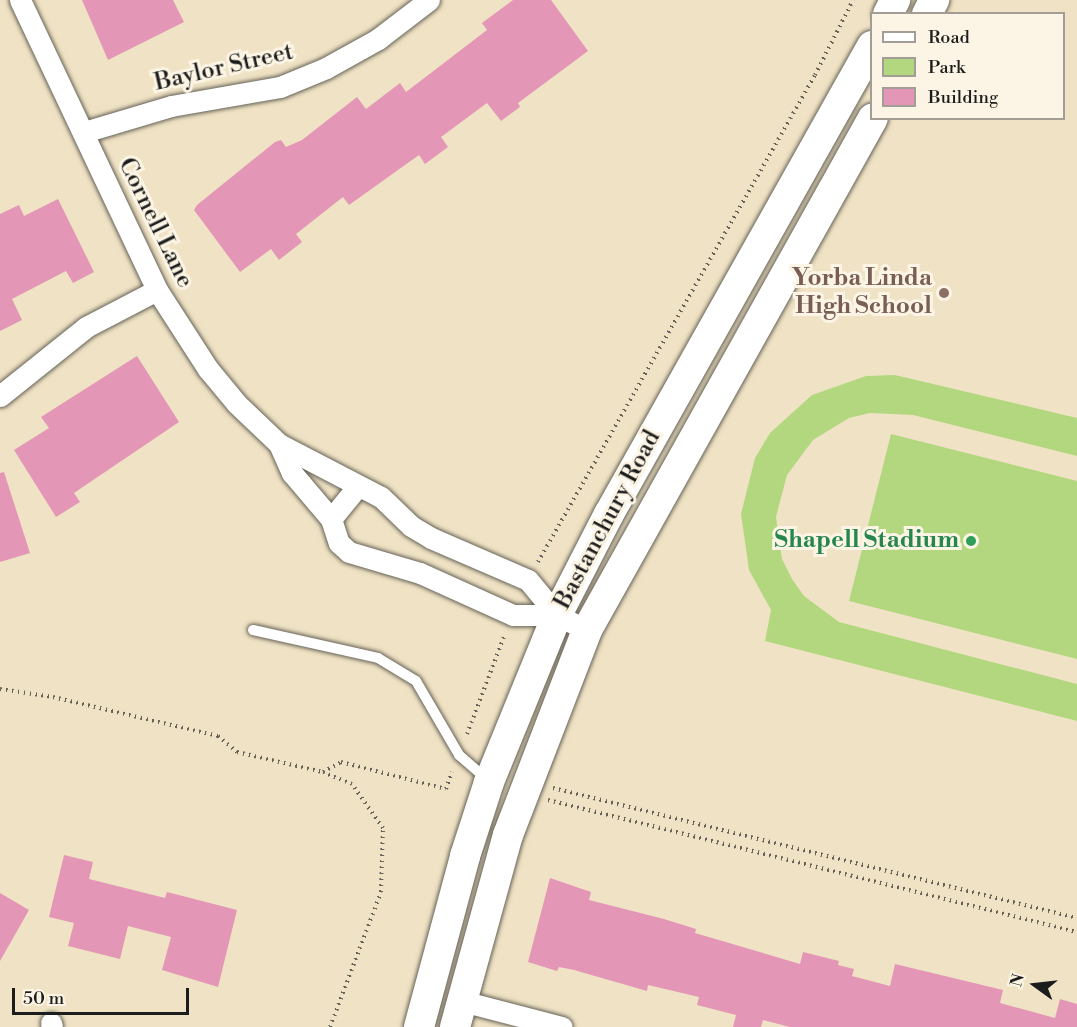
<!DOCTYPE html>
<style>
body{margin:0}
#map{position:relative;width:1077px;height:1027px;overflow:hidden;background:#f0e3c5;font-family:"Libre Bodoni",serif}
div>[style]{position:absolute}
.green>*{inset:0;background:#b3d77f}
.building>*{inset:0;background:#e396b5}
.path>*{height:4px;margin-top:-2px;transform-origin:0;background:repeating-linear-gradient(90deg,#666257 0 1.5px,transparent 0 6px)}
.roads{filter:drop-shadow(0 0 2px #666257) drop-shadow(0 0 2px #666257)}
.service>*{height:10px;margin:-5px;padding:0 5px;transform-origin:5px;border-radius:5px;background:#fff}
.minor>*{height:21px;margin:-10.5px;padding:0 10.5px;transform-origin:10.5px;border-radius:10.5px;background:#fff}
.secondary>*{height:30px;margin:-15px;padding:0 15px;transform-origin:15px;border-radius:15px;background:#fff}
.dots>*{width:16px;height:16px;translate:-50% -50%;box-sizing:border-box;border:3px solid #fcf5e5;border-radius:50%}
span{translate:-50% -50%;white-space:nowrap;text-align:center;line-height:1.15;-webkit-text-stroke:6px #fcf5e5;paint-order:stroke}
.street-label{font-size:24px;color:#1c1c1c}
.education-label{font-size:24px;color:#785e54;font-weight:700}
.right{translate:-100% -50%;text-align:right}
.leisure-label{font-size:24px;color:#27864d;font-weight:700}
.legend{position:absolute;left:870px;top:12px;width:195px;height:108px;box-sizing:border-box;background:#fcf5e5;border:2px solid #a29e95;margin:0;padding:8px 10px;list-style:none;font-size:18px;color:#1c1c1c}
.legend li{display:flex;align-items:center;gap:12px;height:30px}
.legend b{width:30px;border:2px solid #a29e95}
.north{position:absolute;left:1005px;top:955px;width:60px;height:60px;-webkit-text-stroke:4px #fcf5e5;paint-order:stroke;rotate:285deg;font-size:16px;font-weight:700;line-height:24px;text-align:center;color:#1c1c1c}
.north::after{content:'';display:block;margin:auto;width:21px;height:27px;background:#1c1c1c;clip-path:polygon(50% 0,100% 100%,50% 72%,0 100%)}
.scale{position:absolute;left:12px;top:988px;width:177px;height:27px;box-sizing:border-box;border:3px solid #1c1c1c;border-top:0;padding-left:8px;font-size:18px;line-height:21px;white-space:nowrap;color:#1c1c1c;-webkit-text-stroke:4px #fcf5e5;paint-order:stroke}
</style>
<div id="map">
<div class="green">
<div style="clip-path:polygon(895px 375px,1077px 418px,1077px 456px,913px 415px,870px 413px,849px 418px,813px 440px,787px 475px,776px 517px,782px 559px,792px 579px,804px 596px,839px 622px,1077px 684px,1077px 721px,765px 641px,771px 610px,749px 570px,741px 514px,755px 458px,770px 433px,812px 395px,866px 376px)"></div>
<div style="clip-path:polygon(891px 434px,1077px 481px,1077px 659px,849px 601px)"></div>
</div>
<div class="building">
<div style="clip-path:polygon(82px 0,173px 0,184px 22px,108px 60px)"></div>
<div style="clip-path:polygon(513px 0,551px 0,588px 51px,518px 103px,520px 107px,501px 121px,487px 103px,441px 137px,448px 147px,425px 164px,419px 155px,349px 205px,343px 197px,296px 234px,302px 242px,279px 260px,271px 249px,240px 272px,194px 210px,197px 205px,275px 142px,281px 140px,286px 147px,302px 140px,357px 97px,366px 109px,400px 83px,406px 92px,487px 30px,482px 23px)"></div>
<div style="clip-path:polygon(58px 199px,94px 272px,73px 283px,66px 271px,12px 299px,22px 320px,0 331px,0 214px,19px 205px,24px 216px)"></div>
<div style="clip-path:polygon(137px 356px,179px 422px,74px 493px,80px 502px,56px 517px,14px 450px,49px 428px,41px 417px)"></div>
<div style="clip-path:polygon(4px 472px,30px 553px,0 562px,0 473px)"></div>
<div style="clip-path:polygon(64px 855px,93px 862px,89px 879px,165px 898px,167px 892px,237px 910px,218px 987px,162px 970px,171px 937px,128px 926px,120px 959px,68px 946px,74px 923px,49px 917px)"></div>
<div style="clip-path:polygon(550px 878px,591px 892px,589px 900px,664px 919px,696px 929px,695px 933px,800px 964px,803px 952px,839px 961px,838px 965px,854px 969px,852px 976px,890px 986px,895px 964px,1003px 990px,1000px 1003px,1055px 1018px,1060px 999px,1077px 1004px,1077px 1027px,790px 1027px,763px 1020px,761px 1027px,733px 1027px,736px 1015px,697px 1005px,699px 997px,648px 985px,647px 991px,574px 970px,559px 967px,557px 971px,528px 962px)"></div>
<div style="clip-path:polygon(0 893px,29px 910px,0 961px)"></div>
</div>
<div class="path">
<div style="left:538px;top:562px;width:560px;rotate:-60.37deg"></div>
<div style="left:815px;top:75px;width:84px;rotate:-63.1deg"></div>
<div style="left:0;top:689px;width:54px;rotate:8.6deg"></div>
<div style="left:53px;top:697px;width:170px;rotate:13.3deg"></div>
<div style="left:218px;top:736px;width:25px;rotate:40deg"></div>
<div style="left:237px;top:752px;width:88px;rotate:13.1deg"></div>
<div style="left:467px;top:734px;width:107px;rotate:-69.2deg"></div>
<div style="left:553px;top:788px;width:540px;rotate:13.93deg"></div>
<div style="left:548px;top:800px;width:545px;rotate:14.01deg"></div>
<div style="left:330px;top:1027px;width:144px;rotate:-69.3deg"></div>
<div style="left:381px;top:892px;width:64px;rotate:-88.2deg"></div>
<div style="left:383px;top:828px;width:54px;rotate:-125.2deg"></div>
<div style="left:352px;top:784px;width:31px;rotate:-158deg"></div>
<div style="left:323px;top:772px;width:21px;rotate:-29deg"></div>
<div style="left:341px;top:762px;width:108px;rotate:14.4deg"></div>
<div style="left:446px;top:789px;width:18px;rotate:-71deg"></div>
</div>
<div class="roads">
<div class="service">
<div style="left:253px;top:630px;width:128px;rotate:12.6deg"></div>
<div style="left:378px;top:658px;width:44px;rotate:31.2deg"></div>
<div style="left:416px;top:681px;width:86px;rotate:59.8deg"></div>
<div style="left:459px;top:755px;width:37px;rotate:41deg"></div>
</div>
<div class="minor">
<div style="left:20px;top:0;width:321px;rotate:64.7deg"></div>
<div style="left:157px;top:290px;width:94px;rotate:57.2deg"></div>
<div style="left:208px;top:369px;width:45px;rotate:50.4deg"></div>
<div style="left:237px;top:404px;width:58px;rotate:43.6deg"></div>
<div style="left:279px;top:444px;width:115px;rotate:27.5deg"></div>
<div style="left:381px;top:497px;width:42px;rotate:44deg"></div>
<div style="left:411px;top:526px;width:23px;rotate:31deg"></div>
<div style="left:431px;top:538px;width:106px;rotate:23.4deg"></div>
<div style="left:528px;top:580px;width:45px;rotate:50.4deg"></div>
<div style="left:557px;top:615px;width:34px;rotate:27deg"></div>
<div style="left:84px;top:132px;width:91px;rotate:-16.6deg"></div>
<div style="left:171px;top:106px;width:111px;rotate:-9.9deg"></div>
<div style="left:280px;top:87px;width:50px;rotate:-22.4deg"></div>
<div style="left:326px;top:68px;width:60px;rotate:-29.1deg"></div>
<div style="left:378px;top:39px;width:64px;rotate:-37.4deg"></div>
<div style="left:0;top:396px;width:110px;rotate:-38.7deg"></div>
<div style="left:86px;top:327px;width:80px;rotate:-27.5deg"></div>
<div style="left:279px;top:444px;width:32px;rotate:66deg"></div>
<div style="left:292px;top:473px;width:60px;rotate:49.7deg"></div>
<div style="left:331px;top:519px;width:25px;rotate:72deg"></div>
<div style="left:339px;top:543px;width:13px;rotate:42deg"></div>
<div style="left:349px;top:552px;width:74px;rotate:16.5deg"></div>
<div style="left:420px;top:573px;width:102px;rotate:24.3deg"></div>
<div style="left:513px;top:615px;width:44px"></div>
<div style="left:331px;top:519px;width:41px;rotate:-50.9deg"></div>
<div style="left:462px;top:1001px;width:103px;rotate:14.6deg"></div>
<div style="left:51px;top:1023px;width:4px;rotate:76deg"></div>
</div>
<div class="secondary">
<div style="left:888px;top:14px;width:16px;rotate:-63deg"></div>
<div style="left:927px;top:14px;width:16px;rotate:-63deg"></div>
<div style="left:419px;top:1027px;width:177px;rotate:-74.9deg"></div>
<div style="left:465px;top:856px;width:78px;rotate:-72deg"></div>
<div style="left:489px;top:782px;width:180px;rotate:-67.8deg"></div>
<div style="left:557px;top:615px;width:114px;rotate:-62.8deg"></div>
<div style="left:609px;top:514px;width:537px;rotate:-60.67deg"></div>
<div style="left:455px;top:1027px;width:199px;rotate:-74.6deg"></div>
<div style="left:508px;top:835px;width:220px;rotate:-68.9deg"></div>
<div style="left:587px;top:630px;width:586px;rotate:-60.81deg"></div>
</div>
</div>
<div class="dots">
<div style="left:944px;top:293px;background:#8d6e63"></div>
<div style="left:971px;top:541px;background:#2e9e5b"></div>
</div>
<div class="street-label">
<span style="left:224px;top:68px;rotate:-13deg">Baylor Street</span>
<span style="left:155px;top:223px;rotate:64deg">Cornell Lane</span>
<span style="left:608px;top:520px;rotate:-62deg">Bastanchury Road</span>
</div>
<div class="education-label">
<span class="right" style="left:932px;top:293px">Yorba Linda<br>High School</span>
</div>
<div class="leisure-label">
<span class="right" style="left:959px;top:541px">Shapell Stadium</span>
</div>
<ul class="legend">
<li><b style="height:8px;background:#fff"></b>Road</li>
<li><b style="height:16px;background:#b3d77f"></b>Park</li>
<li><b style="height:16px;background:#e396b5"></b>Building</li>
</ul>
<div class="north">N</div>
<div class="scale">50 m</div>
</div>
